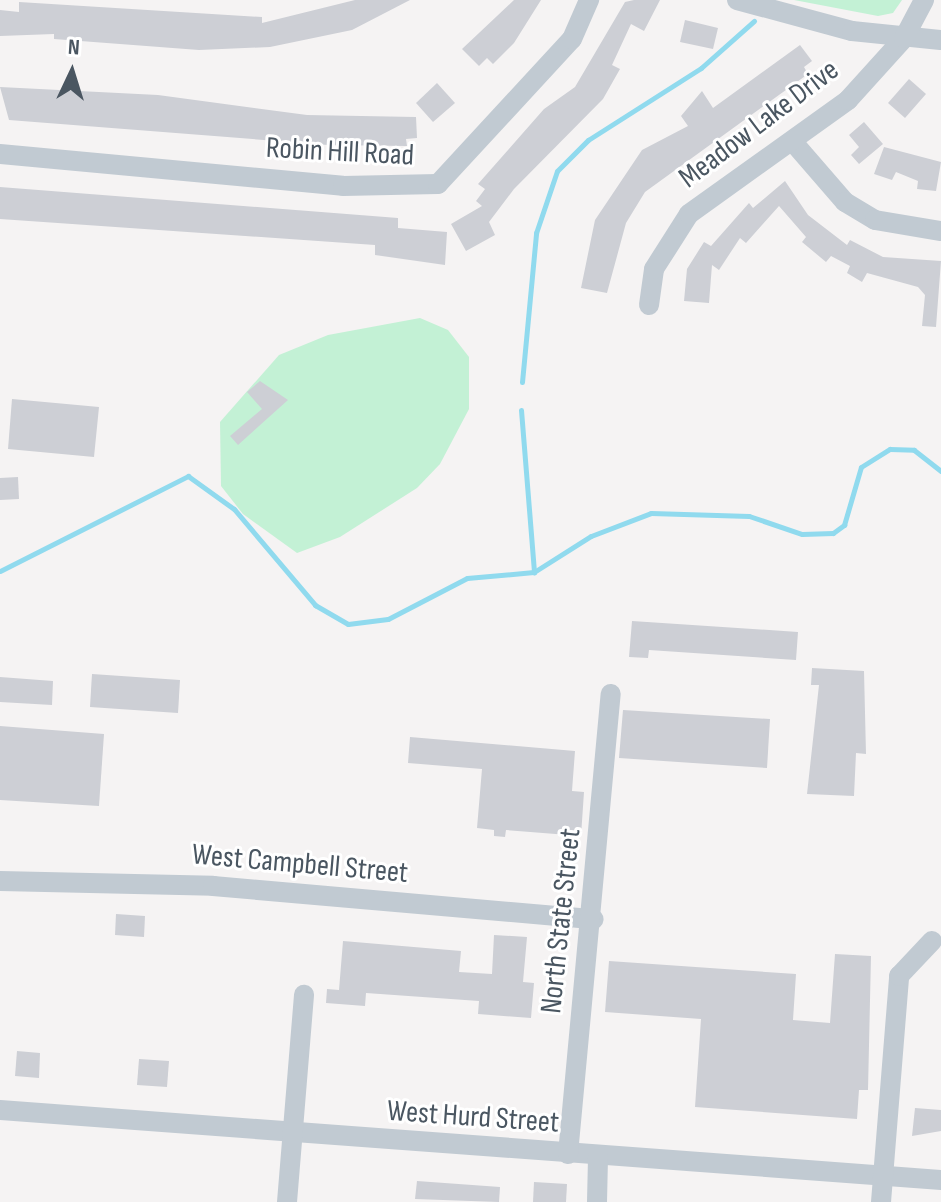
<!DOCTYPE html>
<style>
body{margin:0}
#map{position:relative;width:941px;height:1202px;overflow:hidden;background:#f5f3f3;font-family:"Sofia Sans Condensed",sans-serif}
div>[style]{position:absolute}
.green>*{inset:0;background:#c3f1d5}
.stream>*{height:5px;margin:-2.5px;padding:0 2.5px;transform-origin:2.5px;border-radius:2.5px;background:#90daee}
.building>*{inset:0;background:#cdcfd5}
.minor>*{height:20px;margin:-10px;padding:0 10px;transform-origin:10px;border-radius:10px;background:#c1cad2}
span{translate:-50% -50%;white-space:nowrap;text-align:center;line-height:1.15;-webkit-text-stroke:6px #fff;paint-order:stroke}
.street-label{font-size:30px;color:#4a5661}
.north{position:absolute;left:32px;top:32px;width:80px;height:80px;-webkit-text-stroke:6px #fff;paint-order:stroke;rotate:4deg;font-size:22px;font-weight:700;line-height:32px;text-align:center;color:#4a5661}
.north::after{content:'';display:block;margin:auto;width:28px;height:36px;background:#4a5661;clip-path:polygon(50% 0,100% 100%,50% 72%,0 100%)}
</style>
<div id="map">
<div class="green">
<div style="clip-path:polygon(794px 0,902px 0,893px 13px,878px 16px)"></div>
<div style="clip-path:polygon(420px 318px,448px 330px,469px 357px,469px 409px,440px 464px,417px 488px,340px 537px,297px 553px,243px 514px,221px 486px,220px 422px,279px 355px,328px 335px)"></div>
</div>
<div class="stream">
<div style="left:522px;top:382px;width:150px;rotate:-84.6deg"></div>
<div style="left:536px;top:233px;width:65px;rotate:-71.3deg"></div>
<div style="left:557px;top:171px;width:44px;rotate:-45deg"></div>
<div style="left:588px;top:140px;width:134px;rotate:-32.5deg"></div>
<div style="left:701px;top:68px;width:71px;rotate:-41.6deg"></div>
<div style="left:521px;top:410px;width:163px;rotate:85.4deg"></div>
<div style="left:0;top:571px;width:211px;rotate:-26.8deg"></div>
<div style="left:188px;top:476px;width:57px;rotate:35.7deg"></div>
<div style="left:234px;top:509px;width:126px;rotate:49.8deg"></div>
<div style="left:315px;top:605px;width:38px;rotate:30deg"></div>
<div style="left:348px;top:624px;width:40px;rotate:-7.1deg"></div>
<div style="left:388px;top:619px;width:89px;rotate:-27.4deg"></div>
<div style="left:467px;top:578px;width:67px;rotate:-5.1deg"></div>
<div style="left:534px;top:572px;width:67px;rotate:-32.3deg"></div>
<div style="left:591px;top:536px;width:64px;rotate:-21deg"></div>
<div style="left:651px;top:513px;width:98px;rotate:1.8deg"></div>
<div style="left:749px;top:516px;width:56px;rotate:18.8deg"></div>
<div style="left:802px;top:534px;width:31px;rotate:-2deg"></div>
<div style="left:833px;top:533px;width:14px;rotate:-36deg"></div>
<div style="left:844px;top:525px;width:60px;rotate:-73.7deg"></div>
<div style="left:861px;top:467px;width:34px;rotate:-32deg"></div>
<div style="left:890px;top:449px;width:24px;rotate:2deg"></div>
<div style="left:914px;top:450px;width:34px;rotate:38deg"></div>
</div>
<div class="building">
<div style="clip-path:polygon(355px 0,410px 0,352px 30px,270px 47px,199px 50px,54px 39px,54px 34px,0 36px,0 10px,19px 12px,19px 2px,262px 17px,262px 23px)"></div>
<div style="clip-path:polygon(514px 0,541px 0,514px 43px,493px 64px,487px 58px,479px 66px,462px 49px)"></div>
<div style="clip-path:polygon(634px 0,660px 0,644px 31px,631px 24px,612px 65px,620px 69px,603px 99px,514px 189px,489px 222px,495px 235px,466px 251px,451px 224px,482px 206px,476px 201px,485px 189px,478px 184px,544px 109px,575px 87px,625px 2px)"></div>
<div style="clip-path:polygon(685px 20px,718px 28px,713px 49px,680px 42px)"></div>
<div style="clip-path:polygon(800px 45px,812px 61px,804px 67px,808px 74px,645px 192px,626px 223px,607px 293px,581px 288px,595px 220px,642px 150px,688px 126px,681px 116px,702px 91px,713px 108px)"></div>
<div style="clip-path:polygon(909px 79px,926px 94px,905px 118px,888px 103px)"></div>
<div style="clip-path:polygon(437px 83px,455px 103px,433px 122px,416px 103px)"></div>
<div style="clip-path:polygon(0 87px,158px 95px,307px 115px,416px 117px,417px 138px,406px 139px,407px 146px,328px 145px,9px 120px)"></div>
<div style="clip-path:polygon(864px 122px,883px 144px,859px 164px,851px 155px,859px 147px,849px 135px)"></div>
<div style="clip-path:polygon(884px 147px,941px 162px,936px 191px,917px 189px,918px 181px,896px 172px,892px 180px,874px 174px)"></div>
<div style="clip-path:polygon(785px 181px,808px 215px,847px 245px,850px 240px,883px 257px,941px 261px,936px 327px,922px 326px,925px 295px,918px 287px,867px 273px,862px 282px,847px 273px,850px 266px,831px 256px,826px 262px,802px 242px,806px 237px,779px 206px,746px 243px,740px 238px,719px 270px,712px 265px,709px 303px,684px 301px,687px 269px,704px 242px,711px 246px,749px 203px,753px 208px)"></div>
<div style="clip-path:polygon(0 187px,398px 218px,398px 228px,447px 232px,445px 265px,375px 255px,375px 245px,0 219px)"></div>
<div style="clip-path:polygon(260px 381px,288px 400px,238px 445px,230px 436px,262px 409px,247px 392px)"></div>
<div style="clip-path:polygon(12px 399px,99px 407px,94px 457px,8px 449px)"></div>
<div style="clip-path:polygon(18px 477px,19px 499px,0 500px,0 478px)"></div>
<div style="clip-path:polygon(632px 621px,798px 632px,796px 660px,649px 650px,648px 658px,629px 657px)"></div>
<div style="clip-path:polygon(812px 668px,864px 671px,866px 754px,856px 753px,854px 796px,807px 794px,819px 685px,811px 685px)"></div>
<div style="clip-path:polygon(92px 674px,180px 680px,178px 713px,90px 707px)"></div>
<div style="clip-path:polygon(0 677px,53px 681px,52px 705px,0 702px)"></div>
<div style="clip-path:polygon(623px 710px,770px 719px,767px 768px,619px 758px)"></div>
<div style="clip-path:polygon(0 726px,104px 734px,99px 806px,0 800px)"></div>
<div style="clip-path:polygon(410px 737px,575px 751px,572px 791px,584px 792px,581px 836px,506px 830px,505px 837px,494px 836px,494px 830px,477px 828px,482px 769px,408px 763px)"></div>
<div style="clip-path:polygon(116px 914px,145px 916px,144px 937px,115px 935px)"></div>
<div style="clip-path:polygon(494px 935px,527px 937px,523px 982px,534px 983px,531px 1018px,478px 1014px,479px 1001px,366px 993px,365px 1006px,326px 1003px,327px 989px,339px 990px,343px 941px,461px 951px,459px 972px,492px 974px)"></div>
<div style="clip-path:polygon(835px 954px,871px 956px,868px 1090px,859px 1090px,857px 1119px,695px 1107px,701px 1019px,605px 1012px,609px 961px,796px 974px,793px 1020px,830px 1023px)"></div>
<div style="clip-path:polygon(17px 1051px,40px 1053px,39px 1078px,15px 1076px)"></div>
<div style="clip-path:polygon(139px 1059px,169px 1061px,167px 1087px,137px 1085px)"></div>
<div style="clip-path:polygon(915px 1108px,941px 1110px,941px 1131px,912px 1136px)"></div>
<div style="clip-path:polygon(417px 1181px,500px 1187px,499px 1202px,415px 1199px)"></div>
<div style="clip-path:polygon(534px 1182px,567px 1184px,566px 1202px,533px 1202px)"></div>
</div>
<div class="minor">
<div style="left:737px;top:0;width:119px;rotate:15.1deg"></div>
<div style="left:852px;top:31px;width:89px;rotate:5.8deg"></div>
<div style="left:793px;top:142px;width:79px;rotate:49.1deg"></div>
<div style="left:845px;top:202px;width:35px;rotate:31deg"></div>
<div style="left:875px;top:220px;width:67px;rotate:9.5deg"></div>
<div style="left:0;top:154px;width:344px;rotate:5.3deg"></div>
<div style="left:343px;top:186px;width:95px;rotate:-1.2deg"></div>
<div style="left:438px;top:184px;width:197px;rotate:-47.3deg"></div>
<div style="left:572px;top:39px;width:43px;rotate:-66.4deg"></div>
<div style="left:649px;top:305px;width:36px;rotate:-82deg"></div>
<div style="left:654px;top:269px;width:65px;rotate:-57.5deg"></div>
<div style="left:689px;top:214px;width:196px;rotate:-35.6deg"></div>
<div style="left:848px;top:100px;width:84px;rotate:-47.9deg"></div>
<div style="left:904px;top:38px;width:43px;rotate:-62.2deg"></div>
<div style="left:0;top:881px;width:213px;rotate:1.3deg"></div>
<div style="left:213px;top:886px;width:382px;rotate:5deg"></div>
<div style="left:0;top:1110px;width:944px;rotate:4.25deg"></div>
<div style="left:568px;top:1154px;width:462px;rotate:-84.7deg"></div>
<div style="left:287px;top:1202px;width:208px;rotate:-85.3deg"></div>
<div style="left:597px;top:1202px;width:45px;rotate:-88.7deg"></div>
<div style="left:881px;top:1202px;width:227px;rotate:-85.4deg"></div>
<div style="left:899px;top:976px;width:48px;rotate:-46.7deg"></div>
</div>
<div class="street-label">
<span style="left:759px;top:124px;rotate:-37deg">Meadow Lake Drive</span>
<span style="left:340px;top:152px;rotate:3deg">Robin Hill Road</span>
<span style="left:300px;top:864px;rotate:5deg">West Campbell Street</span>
<span style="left:561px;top:921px;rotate:-84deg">North State Street</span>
<span style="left:473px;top:1117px;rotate:4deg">West Hurd Street</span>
</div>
<div class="north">N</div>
</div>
